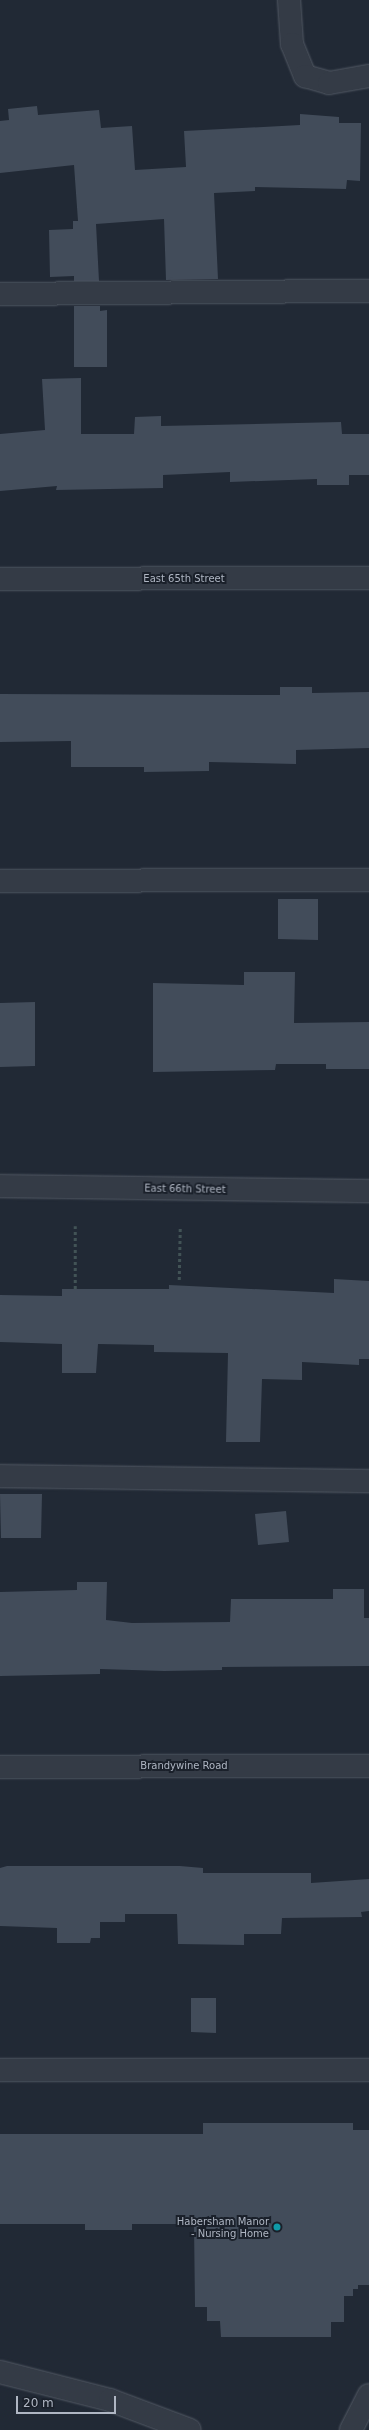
<!DOCTYPE html>
<style>
body{margin:0}
#map{position:relative;width:369px;height:2430px;overflow:hidden;background:#212935;font-family:"DejaVu Sans",sans-serif}
div>[style]{position:absolute}
.building>*{inset:0;background:#424c5a}
.path>*{height:2.5px;margin-top:-1.25px;transform-origin:0;background:repeating-linear-gradient(90deg,#425356 0 3px,transparent 0 6px)}
.roads{filter:drop-shadow(0 0 1px #525964) drop-shadow(0 0 1px #525964)}
.minor>*{height:22px;margin:-11px;padding:0 11px;transform-origin:11px;border-radius:11px;background:#343b46}
.dots>*{width:11px;height:11px;translate:-50% -50%;box-sizing:border-box;border:2px solid #1a202a;border-radius:50%}
span{translate:-50% -50%;white-space:nowrap;text-align:center;line-height:1.15;-webkit-text-stroke:4px #1a202a;paint-order:stroke}
.street-label{font-size:10px;color:#afb6c3}
.poi-label{font-size:10px;color:#afb6c3}
.right{translate:-100% -50%;text-align:right}
.scale{position:absolute;left:16px;top:2396px;width:100px;height:18px;box-sizing:border-box;border:2px solid #afb6c3;border-top:0;padding-left:5px;font-size:12px;line-height:14px;white-space:nowrap;color:#afb6c3;-webkit-text-stroke:3px #1a202a;paint-order:stroke}
</style>
<div id="map">
<div class="building">
<div style="clip-path:polygon(37px 106px,38px 115px,99px 110px,101px 128px,132px 126px,135px 170px,186px 167px,184px 131px,300px 125px,300px 114px,339px 117px,339px 123px,361px 123px,360px 181px,347px 180px,346px 189px,255px 187px,255px 191px,214px 193px,218px 279px,166px 280px,164px 219px,96px 224px,99px 281px,74px 281px,74px 276px,50px 277px,49px 230px,73px 229px,73px 221px,78px 221px,74px 165px,0 173px,0 121px,9px 120px,8px 109px)"></div>
<div style="clip-path:polygon(74px 306px,100px 306px,100px 311px,107px 310px,107px 367px,74px 367px)"></div>
<div style="clip-path:polygon(81px 378px,81px 434px,134px 434px,135px 417px,161px 416px,161px 426px,341px 422px,342px 434px,369px 434px,369px 475px,349px 475px,349px 485px,317px 485px,317px 479px,230px 482px,230px 472px,163px 475px,163px 488px,56px 490px,57px 486px,0 491px,0 434px,45px 430px,42px 379px)"></div>
<div style="clip-path:polygon(280px 687px,312px 687px,312px 693px,369px 692px,369px 748px,296px 750px,296px 764px,209px 762px,209px 771px,144px 772px,144px 767px,71px 767px,71px 741px,0 742px,0 694px,280px 695px)"></div>
<div style="clip-path:polygon(278px 899px,318px 899px,318px 940px,278px 939px)"></div>
<div style="clip-path:polygon(244px 972px,295px 972px,294px 1023px,369px 1022px,369px 1069px,326px 1069px,326px 1064px,276px 1064px,275px 1070px,153px 1072px,153px 983px,244px 985px)"></div>
<div style="clip-path:polygon(35px 1002px,35px 1066px,0 1067px,0 1003px)"></div>
<div style="clip-path:polygon(334px 1279px,369px 1281px,369px 1359px,359px 1359px,359px 1365px,302px 1362px,302px 1380px,262px 1379px,260px 1442px,226px 1442px,228px 1353px,154px 1352px,154px 1345px,98px 1344px,96px 1373px,62px 1373px,62px 1344px,0 1342px,0 1295px,62px 1296px,62px 1289px,169px 1289px,169px 1285px,334px 1293px)"></div>
<div style="clip-path:polygon(0 1494px,42px 1494px,41px 1538px,1px 1538px)"></div>
<div style="clip-path:polygon(286px 1511px,289px 1542px,258px 1545px,255px 1514px)"></div>
<div style="clip-path:polygon(77px 1582px,107px 1582px,106px 1620px,132px 1623px,230px 1622px,231px 1599px,333px 1599px,333px 1589px,364px 1589px,364px 1618px,369px 1618px,369px 1666px,222px 1667px,222px 1670px,164px 1671px,100px 1669px,100px 1674px,0 1676px,0 1592px,77px 1590px)"></div>
<div style="clip-path:polygon(7px 1866px,180px 1866px,203px 1868px,203px 1873px,311px 1873px,311px 1883px,369px 1879px,369px 1911px,361px 1912px,362px 1917px,282px 1918px,281px 1934px,244px 1934px,244px 1945px,178px 1944px,177px 1914px,125px 1914px,125px 1922px,100px 1922px,100px 1938px,91px 1938px,90px 1943px,57px 1943px,57px 1928px,0 1926px,0 1868px)"></div>
<div style="clip-path:polygon(191px 1998px,216px 1998px,216px 2033px,191px 2032px)"></div>
<div style="clip-path:polygon(203px 2123px,353px 2123px,353px 2130px,369px 2130px,369px 2285px,358px 2285px,358px 2289px,353px 2289px,353px 2296px,344px 2296px,344px 2322px,331px 2322px,331px 2337px,221px 2337px,220px 2321px,207px 2321px,207px 2307px,195px 2307px,194px 2224px,132px 2224px,132px 2230px,85px 2230px,85px 2224px,0 2224px,0 2134px,203px 2134px)"></div>
</div>
<div class="path">
<div style="left:179px;top:1280px;width:54px;rotate:-88.9deg"></div>
<div style="left:75px;top:1289px;width:63px;rotate:-90deg"></div>
</div>
<div class="roads">
<div class="minor">
<div style="left:289px;top:0;width:44px;rotate:86.1deg"></div>
<div style="left:292px;top:44px;width:35px;rotate:68deg"></div>
<div style="left:305px;top:76px;width:25px;rotate:16deg"></div>
<div style="left:329px;top:83px;width:41px;rotate:-9.9deg"></div>
<div style="left:0;top:294px;width:369px;rotate:-0.5deg"></div>
<div style="left:0;top:579px;width:369px;rotate:-0.2deg"></div>
<div style="left:0;top:881px;width:369px;rotate:-0.2deg"></div>
<div style="left:0;top:1186px;width:369px;rotate:0.8deg"></div>
<div style="left:0;top:1476px;width:369px;rotate:0.8deg"></div>
<div style="left:0;top:1767px;width:369px;rotate:-0.2deg"></div>
<div style="left:0;top:2070px;width:369px"></div>
<div style="left:0;top:2372px;width:114px;rotate:14.3deg"></div>
<div style="left:110px;top:2400px;width:85px;rotate:20.6deg"></div>
<div style="left:351px;top:2430px;width:39px;rotate:-63deg"></div>
</div>
</div>
<div class="dots">
<div style="left:277px;top:2227px;background:#0f9aa8"></div>
</div>
<div class="street-label">
<span style="left:184px;top:579px">East 65th Street</span>
<span style="left:185px;top:1189px;rotate:1deg">East 66th Street</span>
<span style="left:184px;top:1766px">Brandywine Road</span>
</div>
<div class="poi-label">
<span class="right" style="left:269px;top:2227px">Habersham Manor<br>- Nursing Home</span>
</div>
<div class="scale">20 m</div>
</div>
